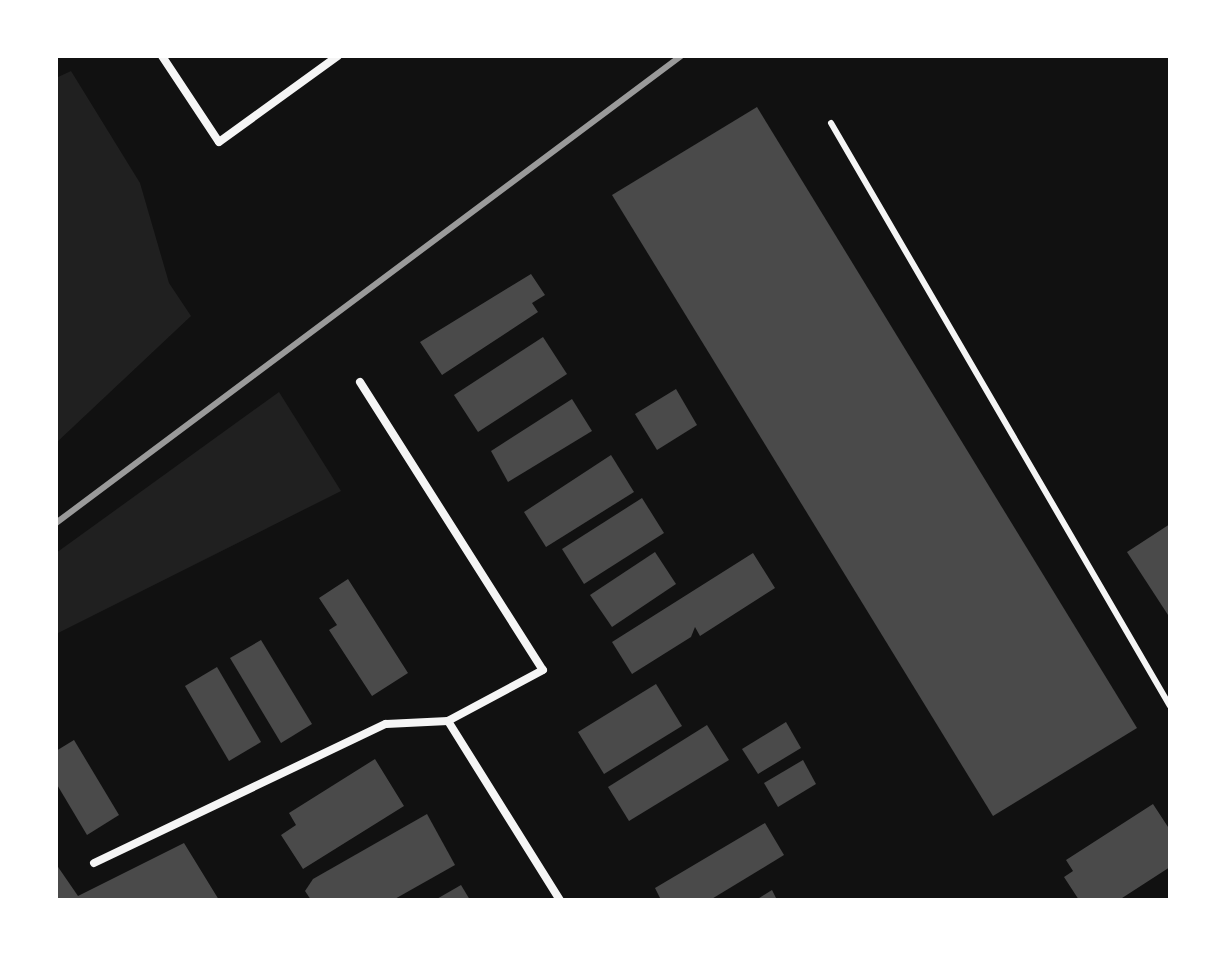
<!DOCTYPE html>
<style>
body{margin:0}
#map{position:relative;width:1226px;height:956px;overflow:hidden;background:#111;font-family:"Zilla Slab",serif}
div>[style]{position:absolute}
.green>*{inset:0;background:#202020}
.building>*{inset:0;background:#4a4a4a}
.service>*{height:6px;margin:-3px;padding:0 3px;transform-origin:3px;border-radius:3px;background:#f5f5f5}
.minor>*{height:8px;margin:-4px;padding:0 4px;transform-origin:4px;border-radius:4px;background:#f5f5f5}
.rail>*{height:6px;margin:-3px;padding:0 3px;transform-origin:3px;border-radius:3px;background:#9a9a9a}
span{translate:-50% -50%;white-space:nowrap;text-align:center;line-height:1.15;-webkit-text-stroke:8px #fff;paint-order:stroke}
.frame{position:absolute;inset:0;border:58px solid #fff;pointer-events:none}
</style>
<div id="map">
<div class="green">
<div style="clip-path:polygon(71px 71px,140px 183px,169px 283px,191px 316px,56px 443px,56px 78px)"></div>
<div style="clip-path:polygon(279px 392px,341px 491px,56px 634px,56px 553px)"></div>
</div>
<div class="building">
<div style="clip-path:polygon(757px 107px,1137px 728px,993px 816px,612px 195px)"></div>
<div style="clip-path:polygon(531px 274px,545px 295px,532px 303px,538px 312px,442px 375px,420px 342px)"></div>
<div style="clip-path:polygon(543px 337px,567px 374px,478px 432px,454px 395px)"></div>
<div style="clip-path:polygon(676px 389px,697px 425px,657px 450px,635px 414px)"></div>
<div style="clip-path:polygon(572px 399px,592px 431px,508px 482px,491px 451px)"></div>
<div style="clip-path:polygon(611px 455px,634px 492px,546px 547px,524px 512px)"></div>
<div style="clip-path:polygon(642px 498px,664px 533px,584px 584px,562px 549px)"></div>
<div style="clip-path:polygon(1170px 524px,1170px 618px,1127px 552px)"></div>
<div style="clip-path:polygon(655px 552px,676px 584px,612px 627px,590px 595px)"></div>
<div style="clip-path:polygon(753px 553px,775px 588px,700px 636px,695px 627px,691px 637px,632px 674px,612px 642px)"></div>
<div style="clip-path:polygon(348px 579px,408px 673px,372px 696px,329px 630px,337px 625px,319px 598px)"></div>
<div style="clip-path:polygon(261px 640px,312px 724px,281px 743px,230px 658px)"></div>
<div style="clip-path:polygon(217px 667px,261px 742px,229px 761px,185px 686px)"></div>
<div style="clip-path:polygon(656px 684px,682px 726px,604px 774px,578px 732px)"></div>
<div style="clip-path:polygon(786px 722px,801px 748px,758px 774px,742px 749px)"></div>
<div style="clip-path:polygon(707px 725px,729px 760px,629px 821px,608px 787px)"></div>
<div style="clip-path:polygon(74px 740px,119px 815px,87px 835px,56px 783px,56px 751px)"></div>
<div style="clip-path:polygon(375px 759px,404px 806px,303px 869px,281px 835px,296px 825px,289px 813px)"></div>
<div style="clip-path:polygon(803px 760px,816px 784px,778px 807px,764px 783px)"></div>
<div style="clip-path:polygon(1153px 804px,1170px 830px,1170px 867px,1119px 900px,1079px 900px,1064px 877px,1073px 871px,1066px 860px)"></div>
<div style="clip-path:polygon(427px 814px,455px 865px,393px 900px,311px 900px,305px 891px,313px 879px)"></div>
<div style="clip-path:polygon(765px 823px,784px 855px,710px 900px,661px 900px,655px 888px)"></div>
<div style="clip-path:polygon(184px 843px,219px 900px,56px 900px,56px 864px,78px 896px)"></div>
<div style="clip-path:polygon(461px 885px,470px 900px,435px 900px)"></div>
<div style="clip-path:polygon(772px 890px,777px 900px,756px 900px)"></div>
</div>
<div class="service">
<div style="left:831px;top:123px;width:674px;rotate:59.82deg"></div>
</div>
<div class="minor">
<div style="left:162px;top:56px;width:103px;rotate:56.5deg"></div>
<div style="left:219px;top:142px;width:147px;rotate:-35.9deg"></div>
<div style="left:360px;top:382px;width:341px;rotate:57.6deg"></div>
<div style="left:543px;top:670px;width:108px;rotate:151.8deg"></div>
<div style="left:448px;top:721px;width:211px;rotate:58deg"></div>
<div style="left:94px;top:863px;width:323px;rotate:-25.5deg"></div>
<div style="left:386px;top:724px;width:62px;rotate:-2.8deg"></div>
</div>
<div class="rail">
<div style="left:56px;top:523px;width:780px;rotate:-36.77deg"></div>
</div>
<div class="frame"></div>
</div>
